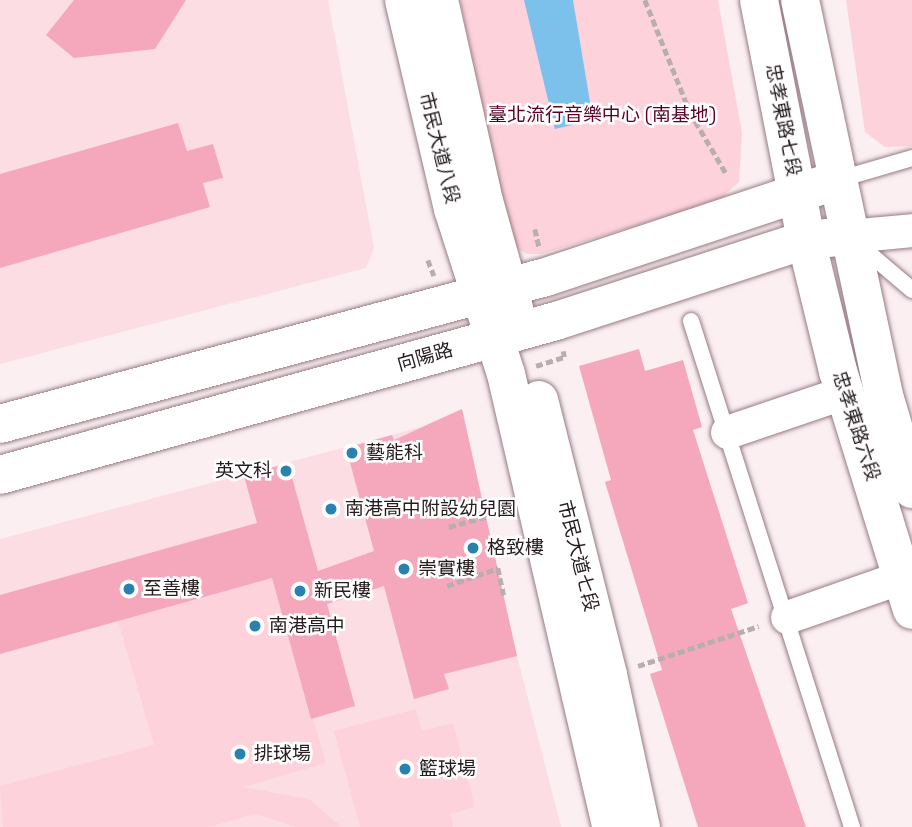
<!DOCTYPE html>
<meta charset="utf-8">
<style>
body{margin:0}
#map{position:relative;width:912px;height:827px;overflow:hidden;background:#fbeff2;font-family:"Space Grotesk","Noto Sans TC",sans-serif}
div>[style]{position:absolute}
.built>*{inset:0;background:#fcdde3}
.green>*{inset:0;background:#fdd2db}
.water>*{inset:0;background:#7bc1eb}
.building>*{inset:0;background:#f5a8bb}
.path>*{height:4.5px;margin-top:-2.25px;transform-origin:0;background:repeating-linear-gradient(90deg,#b8adaf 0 7px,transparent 0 10.5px)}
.roads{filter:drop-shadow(0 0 2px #977c82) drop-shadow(0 0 2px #977c82)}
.lane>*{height:16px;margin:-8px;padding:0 8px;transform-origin:8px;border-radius:8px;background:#fff}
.street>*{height:33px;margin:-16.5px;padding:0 16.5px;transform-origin:16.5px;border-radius:16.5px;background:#fff}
.secondary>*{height:38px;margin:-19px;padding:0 19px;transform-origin:19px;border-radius:19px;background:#fff}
.primary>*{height:38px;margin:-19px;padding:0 19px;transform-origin:19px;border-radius:19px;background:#fff}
.dots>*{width:19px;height:19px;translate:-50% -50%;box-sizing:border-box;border:4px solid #fff;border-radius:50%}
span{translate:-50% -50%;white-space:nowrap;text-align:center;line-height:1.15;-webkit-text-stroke:5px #fff;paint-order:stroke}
.park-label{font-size:19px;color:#5c0028}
.street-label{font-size:19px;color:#261c1e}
.poi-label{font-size:19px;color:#261c1e}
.left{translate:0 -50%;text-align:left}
.right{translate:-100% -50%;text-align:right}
</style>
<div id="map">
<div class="built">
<div style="clip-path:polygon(0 0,328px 0,374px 248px,366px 268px,0 364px)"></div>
<div style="clip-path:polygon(462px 409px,517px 656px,561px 827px,0 827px,0 539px,421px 427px)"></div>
</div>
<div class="green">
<div style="clip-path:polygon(460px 0,718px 0,742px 133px,739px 182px,718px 201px,541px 254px,527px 254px,512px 245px)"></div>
<div style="clip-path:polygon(846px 0,912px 0,912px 146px,885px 147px,865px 132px)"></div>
<div style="clip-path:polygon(272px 578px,326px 763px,243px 787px,309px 799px,342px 827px,296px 827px,255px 814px,209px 827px,3px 827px,0 786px,154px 745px,118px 621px)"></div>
<div style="clip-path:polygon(416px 709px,422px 731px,453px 723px,475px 807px,450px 814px,453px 827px,360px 827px,334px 731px)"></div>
</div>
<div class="water">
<div style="clip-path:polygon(524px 0,573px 0,593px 120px,555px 129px)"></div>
</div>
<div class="building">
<div style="clip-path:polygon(74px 0,186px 0,155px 49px,74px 58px,46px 35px)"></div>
<div style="clip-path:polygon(178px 123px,187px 151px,213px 144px,223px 178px,203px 183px,210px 207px,0 268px,0 174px)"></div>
<div style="clip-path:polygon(639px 349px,645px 371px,683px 360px,702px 427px,693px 430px,748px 603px,731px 609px,806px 827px,698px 827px,650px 674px,662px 670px,605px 482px,611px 480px,579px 366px)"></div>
<div style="clip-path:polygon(462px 409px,517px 656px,444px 674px,449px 689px,414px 699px,384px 586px,327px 604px,355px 706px,311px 719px,272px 578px,0 654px,0 595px,257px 523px,244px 476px,288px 463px,318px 571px,374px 551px,346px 448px,392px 435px,394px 440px)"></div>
</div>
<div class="path">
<div style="left:645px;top:0;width:121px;rotate:68.1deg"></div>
<div style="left:690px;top:112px;width:73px;rotate:59.6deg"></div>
<div style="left:535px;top:229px;width:18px;rotate:77deg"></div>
<div style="left:428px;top:260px;width:17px;rotate:69deg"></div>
<div style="left:536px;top:366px;width:29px;rotate:-18deg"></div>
<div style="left:564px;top:357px;width:6px;rotate:-99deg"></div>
<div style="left:443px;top:513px;width:42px;rotate:-16.7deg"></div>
<div style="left:483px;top:501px;width:16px;rotate:79deg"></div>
<div style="left:486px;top:517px;width:41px;rotate:164.2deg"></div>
<div style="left:447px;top:586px;width:54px;rotate:-19.4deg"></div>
<div style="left:498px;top:568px;width:29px;rotate:78deg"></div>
<div style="left:638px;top:666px;width:127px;rotate:-18.3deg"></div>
</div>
<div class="roads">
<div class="lane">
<div style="left:837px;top:180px;width:78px;rotate:-16.3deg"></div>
<div style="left:858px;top:244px;width:71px;rotate:40.4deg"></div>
<div style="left:691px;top:321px;width:531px;rotate:72.35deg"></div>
</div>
<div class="street">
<div style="left:849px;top:236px;width:63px;rotate:-5.4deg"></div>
<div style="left:727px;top:432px;width:125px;rotate:-18.7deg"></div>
<div style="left:787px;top:617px;width:124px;rotate:-19.3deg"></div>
</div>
<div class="secondary">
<div style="left:404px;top:0;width:215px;rotate:76.8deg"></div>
<div style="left:453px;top:209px;width:173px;rotate:72.2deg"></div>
<div style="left:506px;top:374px;width:465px;rotate:76.9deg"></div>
<div style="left:439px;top:0;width:206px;rotate:77.4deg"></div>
<div style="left:484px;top:201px;width:115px;rotate:74.4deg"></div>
<div style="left:539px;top:400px;width:284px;rotate:75.9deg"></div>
<div style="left:608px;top:675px;width:156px;rotate:77.8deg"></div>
<div style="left:0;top:424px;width:565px;rotate:-15.07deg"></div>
<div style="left:546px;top:277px;width:307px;rotate:-18.4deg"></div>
<div style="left:0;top:475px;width:577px;rotate:-15.48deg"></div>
<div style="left:556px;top:321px;width:263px;rotate:-18deg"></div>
<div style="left:806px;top:240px;width:43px;rotate:-5.3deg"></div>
</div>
<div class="primary">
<div style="left:759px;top:0;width:245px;rotate:78.9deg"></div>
<div style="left:806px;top:240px;width:135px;rotate:76.3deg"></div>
<div style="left:838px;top:371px;width:250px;rotate:72.8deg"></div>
<div style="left:800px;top:0;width:408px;rotate:78deg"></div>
<div style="left:885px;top:399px;width:94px;rotate:73.3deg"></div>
</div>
</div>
<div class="dots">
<div style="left:352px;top:453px;background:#2881af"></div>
<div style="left:286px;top:471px;background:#2881af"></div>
<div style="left:331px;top:509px;background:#2881af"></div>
<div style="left:473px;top:548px;background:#2881af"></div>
<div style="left:404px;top:569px;background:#2881af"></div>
<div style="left:129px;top:589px;background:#2881af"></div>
<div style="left:300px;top:591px;background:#2881af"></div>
<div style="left:255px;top:626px;background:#2881af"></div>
<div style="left:240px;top:754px;background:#2881af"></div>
<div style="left:405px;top:769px;background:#2881af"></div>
</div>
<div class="park-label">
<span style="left:602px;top:115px">臺北流行音樂中心 (南基地)</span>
</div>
<div class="street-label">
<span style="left:783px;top:120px;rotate:79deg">忠孝東路七段</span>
<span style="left:439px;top:148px;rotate:76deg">市民大道八段</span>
<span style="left:425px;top:357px;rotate:-16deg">向陽路</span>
<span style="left:856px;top:426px;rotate:72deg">忠孝東路六段</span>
<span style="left:578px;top:556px;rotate:76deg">市民大道七段</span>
</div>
<div class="poi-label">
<span class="left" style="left:366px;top:453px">藝能科</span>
<span class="right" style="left:272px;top:471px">英文科</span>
<span class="left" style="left:345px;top:509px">南港高中附設幼兒園</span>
<span class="left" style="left:487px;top:548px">格致樓</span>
<span class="left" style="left:418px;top:569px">崇實樓</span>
<span class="left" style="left:143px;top:589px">至善樓</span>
<span class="left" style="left:314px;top:591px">新民樓</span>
<span class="left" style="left:269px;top:626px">南港高中</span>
<span class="left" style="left:254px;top:754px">排球場</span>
<span class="left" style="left:419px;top:769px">籃球場</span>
</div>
</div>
